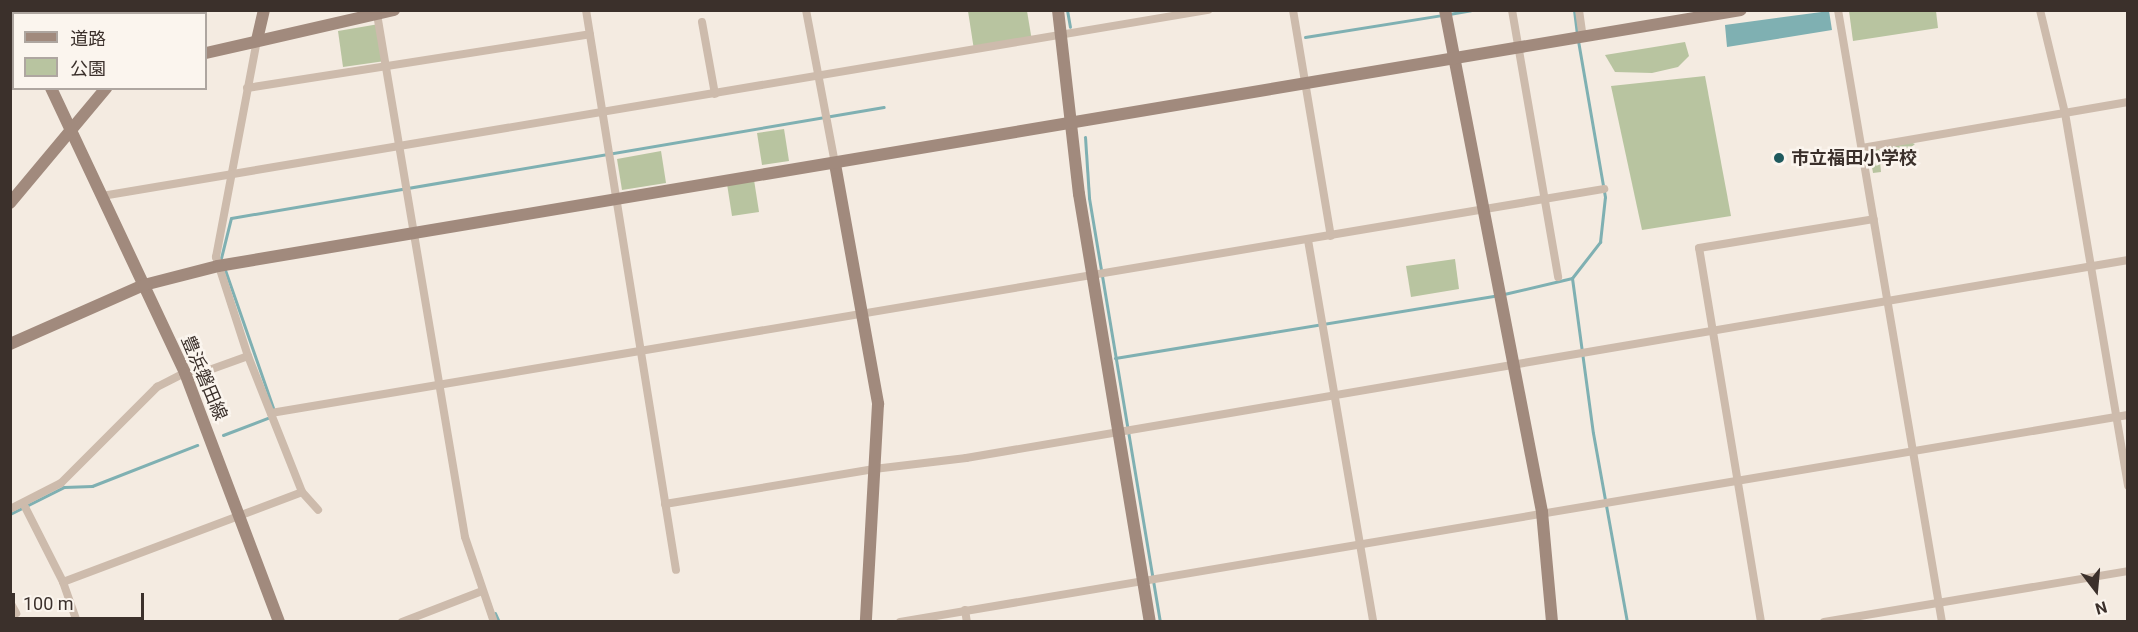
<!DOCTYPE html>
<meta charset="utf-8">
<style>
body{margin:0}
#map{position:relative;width:2138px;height:632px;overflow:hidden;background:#f4ebe1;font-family:Roboto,"Noto Sans JP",sans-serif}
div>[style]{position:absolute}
.green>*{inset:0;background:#b8c4a0}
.water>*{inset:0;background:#7fb0b2}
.stream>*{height:3px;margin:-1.5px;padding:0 1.5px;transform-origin:1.5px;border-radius:1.5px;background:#7fb0b2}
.street>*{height:8px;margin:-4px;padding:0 4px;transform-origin:4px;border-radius:4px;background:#cdbbac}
.secondary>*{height:12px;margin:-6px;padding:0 6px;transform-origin:6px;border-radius:6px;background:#a18a7d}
.dots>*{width:16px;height:16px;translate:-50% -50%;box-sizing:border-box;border:3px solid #fbf5ee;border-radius:50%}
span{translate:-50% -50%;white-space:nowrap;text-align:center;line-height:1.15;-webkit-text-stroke:5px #fbf5ee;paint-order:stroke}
.poi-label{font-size:18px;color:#3b302b;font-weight:700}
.left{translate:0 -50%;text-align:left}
.street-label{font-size:18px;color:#3b302b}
.frame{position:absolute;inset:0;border:12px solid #3b302b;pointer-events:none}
.legend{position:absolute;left:12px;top:12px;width:195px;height:78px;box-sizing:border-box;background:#fbf5ee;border:2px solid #aea6a0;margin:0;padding:8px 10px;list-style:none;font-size:18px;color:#3b302b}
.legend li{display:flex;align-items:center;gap:12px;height:30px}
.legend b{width:30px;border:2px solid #aea6a0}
.north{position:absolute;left:2066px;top:560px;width:60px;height:60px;-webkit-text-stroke:4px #fbf5ee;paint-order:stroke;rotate:164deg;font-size:16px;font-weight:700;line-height:24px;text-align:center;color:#3b302b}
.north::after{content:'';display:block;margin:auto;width:21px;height:27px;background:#3b302b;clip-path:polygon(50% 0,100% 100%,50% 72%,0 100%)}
.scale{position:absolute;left:12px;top:593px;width:132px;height:27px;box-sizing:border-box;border:3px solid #3b302b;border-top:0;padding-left:8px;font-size:18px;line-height:21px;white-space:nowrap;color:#3b302b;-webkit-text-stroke:4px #fbf5ee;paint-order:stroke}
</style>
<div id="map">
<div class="green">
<div style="clip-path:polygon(968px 11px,1027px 11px,1032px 41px,974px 50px)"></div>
<div style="clip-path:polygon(1849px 11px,1936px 11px,1938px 28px,1853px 41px)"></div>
<div style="clip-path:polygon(379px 24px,385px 61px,343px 67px,338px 31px)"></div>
<div style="clip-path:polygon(1685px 42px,1689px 56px,1678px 67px,1652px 73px,1615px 72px,1605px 55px)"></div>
<div style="clip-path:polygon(1705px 76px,1731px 216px,1642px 230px,1611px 86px)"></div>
<div style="clip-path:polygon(784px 129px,789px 161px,762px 165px,757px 133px)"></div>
<div style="clip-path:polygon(1910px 142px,1915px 144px,1910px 148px,1879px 151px,1881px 172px,1873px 173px,1869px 149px)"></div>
<div style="clip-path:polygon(661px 151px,666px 183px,622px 190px,617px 159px)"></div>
<div style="clip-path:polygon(754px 180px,759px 212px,732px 216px,727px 184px)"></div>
<div style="clip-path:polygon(1455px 259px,1459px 289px,1411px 297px,1406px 266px)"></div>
</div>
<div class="water">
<div style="clip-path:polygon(1829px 11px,1832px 30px,1727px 47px,1725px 25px)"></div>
</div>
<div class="stream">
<div style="left:1067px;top:10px;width:17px;rotate:80deg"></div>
<div style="left:1574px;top:10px;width:24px;rotate:83deg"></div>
<div style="left:1449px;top:14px;width:22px;rotate:-10deg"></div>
<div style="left:1305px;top:37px;width:140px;rotate:-9.1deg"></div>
<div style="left:1085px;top:137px;width:61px;rotate:86.2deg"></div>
<div style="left:1089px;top:198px;width:430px;rotate:80.5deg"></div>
<div style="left:221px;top:258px;width:41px;rotate:-76deg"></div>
<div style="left:231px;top:218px;width:662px;rotate:-9.65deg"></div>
<div style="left:224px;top:267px;width:149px;rotate:70.8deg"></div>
<div style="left:1572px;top:278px;width:156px;rotate:82.3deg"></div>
<div style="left:1593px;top:433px;width:192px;rotate:79.8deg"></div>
<div style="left:1504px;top:294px;width:70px;rotate:-13.2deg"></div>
<div style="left:1572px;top:278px;width:46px;rotate:-52.1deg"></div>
<div style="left:1600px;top:242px;width:45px;rotate:-83.7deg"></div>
<div style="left:1605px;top:197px;width:159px;rotate:-99.8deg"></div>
<div style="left:1115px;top:358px;width:388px;rotate:-9.3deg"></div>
<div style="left:223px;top:435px;width:50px;rotate:-21deg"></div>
<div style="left:10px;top:514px;width:60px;rotate:-26.6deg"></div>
<div style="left:64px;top:487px;width:28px;rotate:-2deg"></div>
<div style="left:92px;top:486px;width:113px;rotate:-21.3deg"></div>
<div style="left:495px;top:613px;width:10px;rotate:66deg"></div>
</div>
<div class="street">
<div style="left:586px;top:10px;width:567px;rotate:80.87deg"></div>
<div style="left:806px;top:10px;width:157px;rotate:79.3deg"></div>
<div style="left:1293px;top:10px;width:229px;rotate:80.5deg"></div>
<div style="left:1512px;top:10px;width:271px;rotate:80.2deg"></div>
<div style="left:1579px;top:10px;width:27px;rotate:82deg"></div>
<div style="left:1838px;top:10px;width:621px;rotate:80.36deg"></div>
<div style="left:2040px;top:10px;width:106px;rotate:76.4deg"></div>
<div style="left:2065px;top:113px;width:378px;rotate:80.4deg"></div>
<div style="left:163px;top:14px;width:5px;rotate:-53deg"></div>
<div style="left:377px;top:14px;width:530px;rotate:80.45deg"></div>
<div style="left:465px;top:537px;width:90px;rotate:71.2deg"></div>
<div style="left:702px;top:22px;width:73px;rotate:79.8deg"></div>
<div style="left:257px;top:40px;width:221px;rotate:100.7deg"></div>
<div style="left:216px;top:257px;width:104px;rotate:72.1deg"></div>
<div style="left:248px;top:356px;width:146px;rotate:68.3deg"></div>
<div style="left:302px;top:492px;width:24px;rotate:48deg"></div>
<div style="left:10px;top:83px;width:4px;rotate:-14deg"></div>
<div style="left:247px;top:88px;width:347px;rotate:-8.9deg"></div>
<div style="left:1862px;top:148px;width:270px;rotate:-9.8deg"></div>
<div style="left:102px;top:196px;width:1122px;rotate:-9.55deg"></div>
<div style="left:1308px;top:240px;width:387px;rotate:80.3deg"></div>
<div style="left:187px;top:378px;width:65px;rotate:-19.8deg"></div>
<div style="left:271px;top:413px;width:1352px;rotate:-9.54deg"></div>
<div style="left:23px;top:503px;width:89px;rotate:63.1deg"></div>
<div style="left:63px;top:582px;width:42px;rotate:70.7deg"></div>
<div style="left:665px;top:504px;width:212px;rotate:-9.5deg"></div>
<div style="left:874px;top:469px;width:93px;rotate:-6.8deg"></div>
<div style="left:966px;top:458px;width:1179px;rotate:-9.67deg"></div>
<div style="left:10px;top:509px;width:57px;rotate:-27deg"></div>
<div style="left:61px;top:483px;width:136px;rotate:-45deg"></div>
<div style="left:157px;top:387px;width:31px;rotate:-27deg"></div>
<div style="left:63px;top:582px;width:255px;rotate:-20.6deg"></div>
<div style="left:10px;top:602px;width:13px;rotate:61deg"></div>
<div style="left:965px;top:610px;width:12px;rotate:81deg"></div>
<div style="left:402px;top:622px;width:86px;rotate:-21.2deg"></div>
<div style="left:900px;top:622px;width:1245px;rotate:-9.57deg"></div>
<div style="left:1761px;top:622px;width:379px;rotate:-99.4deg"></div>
<div style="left:1699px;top:248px;width:177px;rotate:-9.4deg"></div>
<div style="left:1824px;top:622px;width:308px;rotate:-9.5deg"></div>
</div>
<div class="secondary">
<div style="left:14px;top:10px;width:4px;rotate:76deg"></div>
<div style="left:1058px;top:10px;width:185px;rotate:83.5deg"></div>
<div style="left:1079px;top:194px;width:434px;rotate:80.6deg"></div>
<div style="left:1445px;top:10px;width:511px;rotate:79.06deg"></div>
<div style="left:1542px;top:512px;width:110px;rotate:84.8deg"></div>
<div style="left:257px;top:40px;width:31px;rotate:-77deg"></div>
<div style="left:206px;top:53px;width:193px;rotate:-12.9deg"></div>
<div style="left:51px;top:88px;width:315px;rotate:64.8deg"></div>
<div style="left:185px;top:373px;width:266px;rotate:69.3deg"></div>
<div style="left:835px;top:164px;width:244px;rotate:79.8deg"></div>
<div style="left:878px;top:404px;width:218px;rotate:93.2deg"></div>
<div style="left:10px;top:203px;width:150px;rotate:-50.1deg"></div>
<div style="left:10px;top:344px;width:146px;rotate:-23.8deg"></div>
<div style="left:144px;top:285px;width:76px;rotate:-14.4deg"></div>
<div style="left:218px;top:266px;width:1544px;rotate:-9.54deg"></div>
</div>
<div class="dots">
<div style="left:1779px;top:158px;background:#1f5a5e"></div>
</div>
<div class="poi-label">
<span class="left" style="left:1791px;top:158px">市立福田小学校</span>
</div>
<div class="street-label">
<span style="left:204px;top:378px;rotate:67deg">豊浜磐田線</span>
</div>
<div class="frame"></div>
<ul class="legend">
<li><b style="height:8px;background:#a18a7d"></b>道路</li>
<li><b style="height:16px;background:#b8c4a0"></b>公園</li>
</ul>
<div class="north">N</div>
<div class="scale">100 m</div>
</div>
